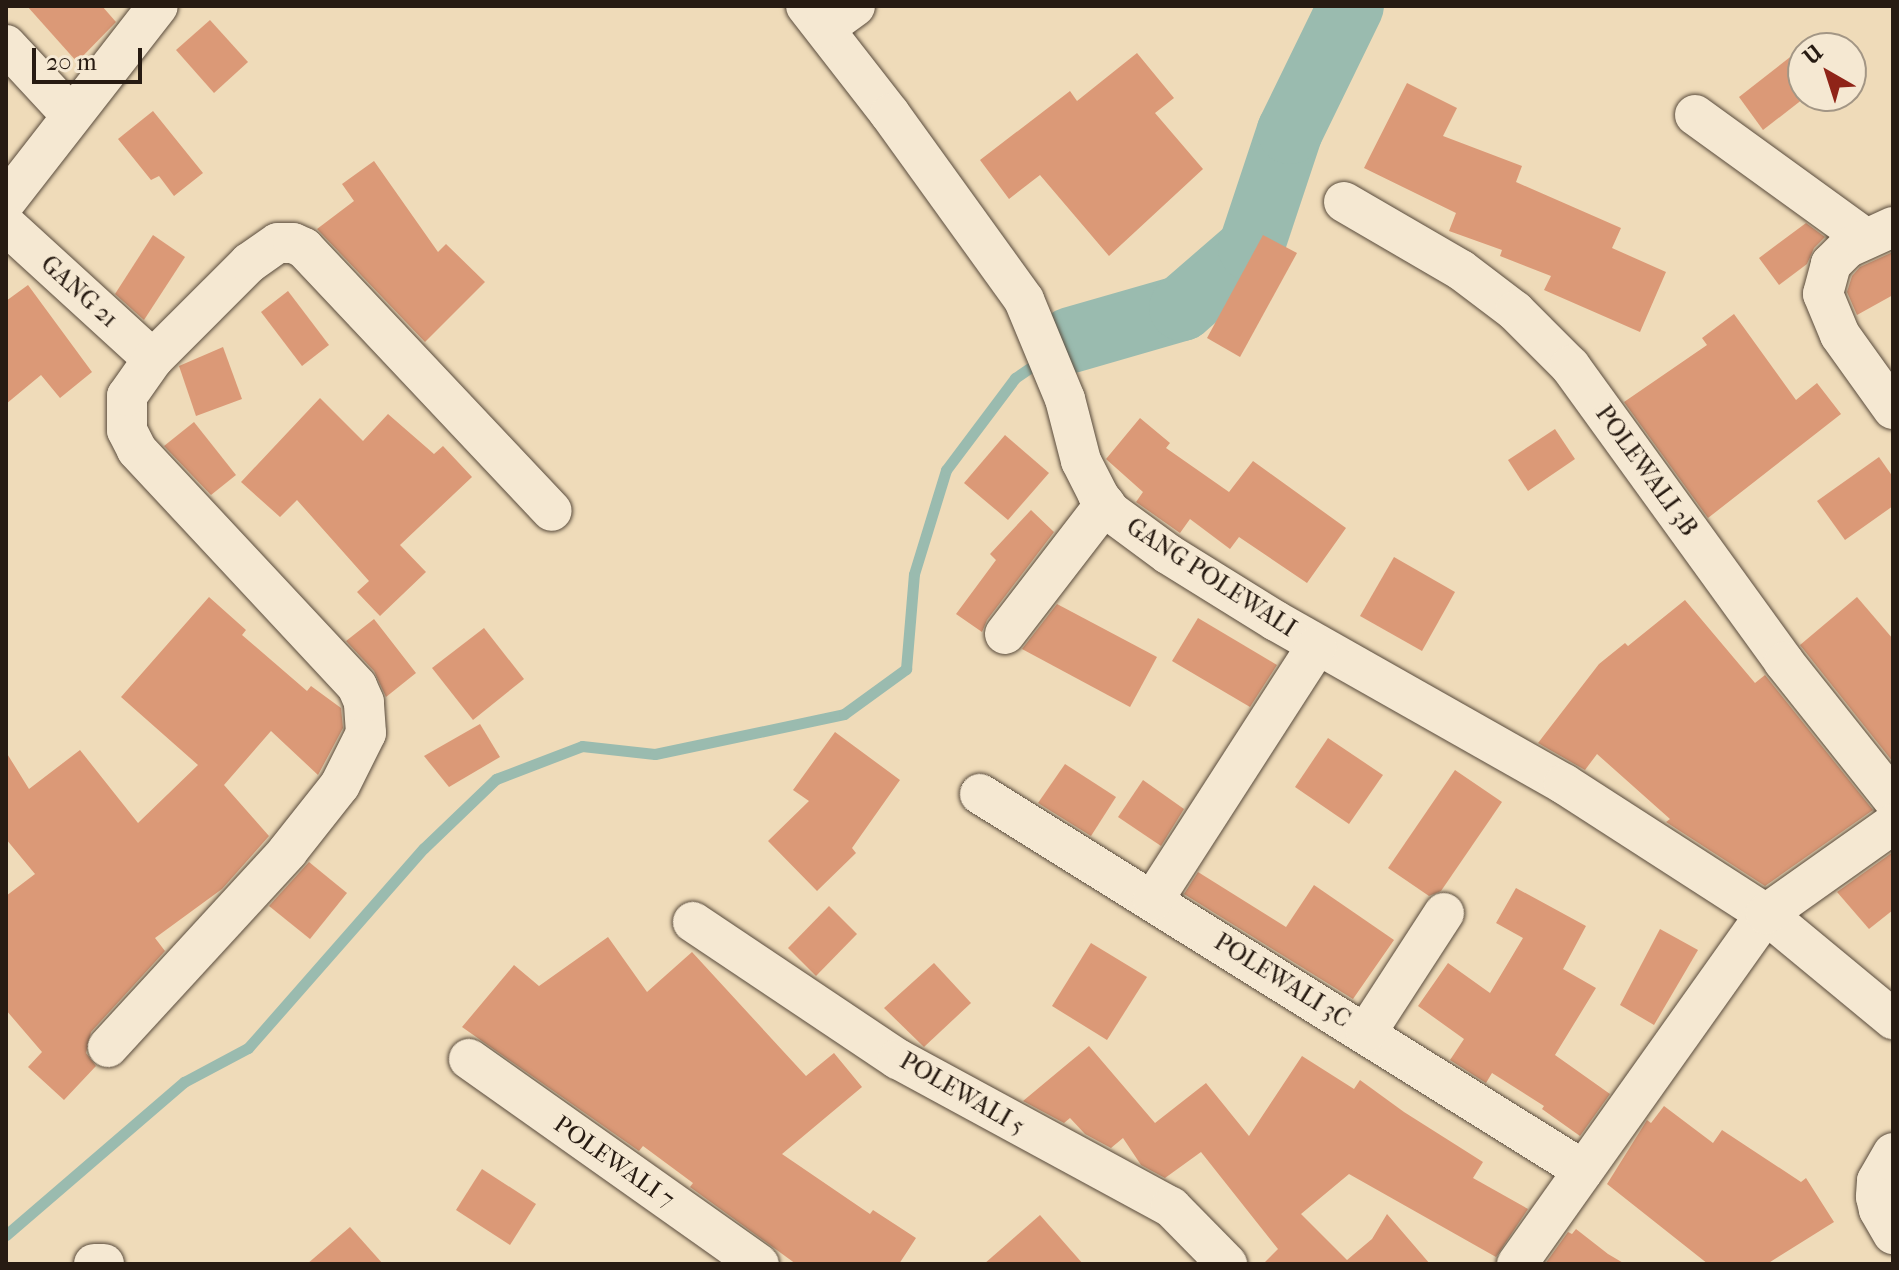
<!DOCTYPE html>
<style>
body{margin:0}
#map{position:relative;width:1899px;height:1270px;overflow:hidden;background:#efdbb9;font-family:"IM FELL French Canon",serif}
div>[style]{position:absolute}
.stream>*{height:11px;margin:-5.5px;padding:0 5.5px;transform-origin:5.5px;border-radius:5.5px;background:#9abbaf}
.river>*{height:66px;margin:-33px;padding:0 33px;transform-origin:33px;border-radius:33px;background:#9abbaf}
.building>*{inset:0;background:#db9977}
.roads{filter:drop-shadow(0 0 2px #594b3c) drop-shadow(0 0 2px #594b3c)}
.minor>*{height:40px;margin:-20px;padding:0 20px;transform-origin:20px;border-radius:20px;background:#f5e8d2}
span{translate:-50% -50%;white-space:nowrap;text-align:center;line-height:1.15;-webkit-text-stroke:7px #f5e8d2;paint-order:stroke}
.street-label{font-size:24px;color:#271b12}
.frame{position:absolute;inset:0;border:8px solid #271b12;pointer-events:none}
.north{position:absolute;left:1787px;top:32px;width:80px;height:80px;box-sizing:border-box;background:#f5e8d2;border:2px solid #a39685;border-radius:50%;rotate:321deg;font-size:22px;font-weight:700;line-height:32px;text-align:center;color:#271b12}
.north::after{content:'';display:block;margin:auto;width:28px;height:36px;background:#8f2418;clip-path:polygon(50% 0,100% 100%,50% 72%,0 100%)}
.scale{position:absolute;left:32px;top:48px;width:110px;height:36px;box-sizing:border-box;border:4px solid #271b12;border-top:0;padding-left:10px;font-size:24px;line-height:28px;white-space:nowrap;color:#271b12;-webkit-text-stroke:6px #f5e8d2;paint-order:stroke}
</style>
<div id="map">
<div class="stream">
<div style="left:6px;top:1235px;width:235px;rotate:-40.7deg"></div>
<div style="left:184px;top:1082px;width:72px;rotate:-28deg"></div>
<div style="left:248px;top:1048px;width:266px;rotate:-48.7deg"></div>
<div style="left:424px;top:848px;width:100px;rotate:-43.8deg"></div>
<div style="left:496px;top:779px;width:92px;rotate:-21deg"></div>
<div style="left:582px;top:746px;width:73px;rotate:6.3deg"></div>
<div style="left:655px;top:754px;width:193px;rotate:-11.9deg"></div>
<div style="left:844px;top:714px;width:77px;rotate:-36deg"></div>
<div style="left:906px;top:669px;width:95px;rotate:-85.2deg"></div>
<div style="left:914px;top:574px;width:109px;rotate:-72.9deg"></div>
<div style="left:946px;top:470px;width:115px;rotate:-53.1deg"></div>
<div style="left:1015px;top:378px;width:68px;rotate:-34.2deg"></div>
</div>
<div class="river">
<div style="left:1071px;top:340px;width:116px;rotate:-16.1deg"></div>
<div style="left:1182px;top:308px;width:91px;rotate:-41deg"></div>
<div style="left:1251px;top:248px;width:123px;rotate:-71.6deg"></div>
<div style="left:1290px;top:131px;width:139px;rotate:-64deg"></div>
</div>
<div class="building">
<div style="clip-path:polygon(27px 6px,102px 6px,116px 22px,77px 62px)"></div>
<div style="clip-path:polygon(210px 20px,248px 62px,214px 93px,176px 50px)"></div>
<div style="clip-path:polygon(1803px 47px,1803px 99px,1763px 130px,1739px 97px)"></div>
<div style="clip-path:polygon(1137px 53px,1174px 98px,1155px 113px,1203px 169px,1109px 256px,1040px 175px,1009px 199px,980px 160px,1070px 91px,1077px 101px)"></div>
<div style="clip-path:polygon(1407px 83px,1457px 108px,1443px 136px,1522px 166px,1516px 182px,1621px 228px,1612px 248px,1666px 272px,1640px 332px,1544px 290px,1551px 276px,1500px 256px,1502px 250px,1449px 231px,1456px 213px,1364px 168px)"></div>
<div style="clip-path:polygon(153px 111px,203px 173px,174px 196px,159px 176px,151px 180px,118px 139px)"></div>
<div style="clip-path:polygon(374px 161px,438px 252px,446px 244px,485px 282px,425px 342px,317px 229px,354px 201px,342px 184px)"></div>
<div style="clip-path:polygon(1806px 223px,1825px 237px,1814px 248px,1807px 264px,1779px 285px,1759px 258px)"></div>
<div style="clip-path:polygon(153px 235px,185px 257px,144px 320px,115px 294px)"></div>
<div style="clip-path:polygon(1263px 235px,1297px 253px,1240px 357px,1207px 338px)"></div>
<div style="clip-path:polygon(1893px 252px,1893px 295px,1857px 315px,1847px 292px,1852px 276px,1860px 267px)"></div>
<div style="clip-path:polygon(28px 285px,92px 372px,60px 398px,41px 375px,6px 404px,6px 301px)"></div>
<div style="clip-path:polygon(288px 291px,329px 345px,302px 366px,261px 312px)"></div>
<div style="clip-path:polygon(1734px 314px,1796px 400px,1817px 383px,1841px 414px,1708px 518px,1624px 402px,1707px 345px,1702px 338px)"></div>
<div style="clip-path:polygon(223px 347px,242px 399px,196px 416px,179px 366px)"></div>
<div style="clip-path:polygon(320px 398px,363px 441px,388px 414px,434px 454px,443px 446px,472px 477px,400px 545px,426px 572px,380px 616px,357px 592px,369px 581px,297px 500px,280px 517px,241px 482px)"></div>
<div style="clip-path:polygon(1140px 418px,1170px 443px,1166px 448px,1229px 492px,1253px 461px,1346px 528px,1307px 583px,1239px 537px,1230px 549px,1190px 519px,1180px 533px,1136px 502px,1143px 492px,1106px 459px)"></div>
<div style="clip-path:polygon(194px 422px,236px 475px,211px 495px,164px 446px)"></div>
<div style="clip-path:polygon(1555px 429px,1575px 459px,1528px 491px,1508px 460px)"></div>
<div style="clip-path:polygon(1005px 435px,1049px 473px,1008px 520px,964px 483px)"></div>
<div style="clip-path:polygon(1879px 457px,1893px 477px,1893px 506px,1845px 540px,1817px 501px)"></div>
<div style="clip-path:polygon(1031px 510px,1054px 532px,987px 620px,982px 632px,956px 614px,996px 560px,990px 554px)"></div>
<div style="clip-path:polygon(1394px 557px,1455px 592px,1422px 651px,1360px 616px)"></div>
<div style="clip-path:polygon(209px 597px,246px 630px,242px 635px,307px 691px,311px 686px,341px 708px,343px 728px,318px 775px,271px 731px,224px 785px,269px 836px,222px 889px,155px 938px,165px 951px,91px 1032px,86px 1053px,96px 1066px,64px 1100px,28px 1067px,42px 1052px,6px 1010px,6px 896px,35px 874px,6px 839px,6px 752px,29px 789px,80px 750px,138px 823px,198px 765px,121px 697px)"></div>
<div style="clip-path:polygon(1857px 597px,1893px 639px,1893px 762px,1800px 645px)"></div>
<div style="clip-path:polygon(1685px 600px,1755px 683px,1765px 675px,1873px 810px,1765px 886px,1666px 822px,1670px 819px,1597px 754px,1585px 770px,1538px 743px,1599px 664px,1625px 643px,1628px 646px)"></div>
<div style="clip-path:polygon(1057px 604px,1157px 657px,1130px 707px,1022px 649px)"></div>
<div style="clip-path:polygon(1198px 618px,1277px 665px,1250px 707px,1172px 661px)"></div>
<div style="clip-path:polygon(374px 619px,416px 673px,386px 697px,374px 671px,346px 641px)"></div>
<div style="clip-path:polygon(484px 628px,524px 679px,473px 720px,432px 668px)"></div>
<div style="clip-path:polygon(480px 724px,500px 757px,449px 787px,424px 756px)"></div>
<div style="clip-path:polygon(835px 732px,900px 780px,852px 848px,856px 853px,817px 891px,768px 841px,809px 801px,793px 790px)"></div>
<div style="clip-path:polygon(1328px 738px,1383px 775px,1349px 824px,1295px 787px)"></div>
<div style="clip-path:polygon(1065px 764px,1116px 797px,1091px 836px,1038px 803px)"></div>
<div style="clip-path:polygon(1455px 770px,1502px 802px,1441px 891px,1429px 896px,1388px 868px)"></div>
<div style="clip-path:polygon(1143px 780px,1184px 809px,1161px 846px,1118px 817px)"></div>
<div style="clip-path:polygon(1893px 852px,1893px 910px,1869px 929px,1837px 892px)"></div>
<div style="clip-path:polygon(309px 862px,347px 893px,310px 939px,269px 906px)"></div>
<div style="clip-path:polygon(1198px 872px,1286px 927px,1314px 885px,1394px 940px,1353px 999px,1184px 894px)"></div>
<div style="clip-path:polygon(1516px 888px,1586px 926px,1563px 969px,1596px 988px,1555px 1055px,1610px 1094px,1580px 1136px,1542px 1109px,1544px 1106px,1492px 1073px,1486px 1083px,1450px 1060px,1464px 1039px,1418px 1006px,1448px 963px,1490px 993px,1523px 938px,1496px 923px)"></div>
<div style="clip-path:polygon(829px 906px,857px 934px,816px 976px,788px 948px)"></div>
<div style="clip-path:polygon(1660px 929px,1698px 950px,1654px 1025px,1620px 1005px)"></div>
<div style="clip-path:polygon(608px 937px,647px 992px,692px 952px,806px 1076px,834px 1053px,862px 1087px,782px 1154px,870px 1214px,873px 1210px,916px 1238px,899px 1264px,796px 1264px,690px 1187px,693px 1183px,643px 1146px,639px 1151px,462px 1027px,514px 965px,539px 986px)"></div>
<div style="clip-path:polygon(1091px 943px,1147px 977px,1107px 1040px,1052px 1006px)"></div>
<div style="clip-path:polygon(934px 963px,971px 1003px,924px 1047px,884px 1008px)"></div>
<div style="clip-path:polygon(1089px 1046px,1155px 1123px,1206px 1083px,1249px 1136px,1302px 1056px,1354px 1089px,1360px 1080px,1404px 1112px,1483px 1162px,1473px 1178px,1528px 1209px,1496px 1257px,1349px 1174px,1301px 1214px,1347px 1260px,1372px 1239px,1387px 1214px,1430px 1264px,1263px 1264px,1278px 1249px,1201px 1152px,1165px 1178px,1141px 1165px,1123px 1138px,1111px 1148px,1085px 1134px,1070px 1118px,1064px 1123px,1023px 1101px)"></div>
<div style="clip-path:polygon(1664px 1106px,1713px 1143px,1722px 1130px,1801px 1182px,1806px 1178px,1834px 1222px,1767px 1264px,1708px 1264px,1607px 1184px,1647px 1120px,1651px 1123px)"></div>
<div style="clip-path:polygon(482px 1169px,536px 1204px,510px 1245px,456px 1210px)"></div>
<div style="clip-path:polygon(1040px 1215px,1083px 1264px,984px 1264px)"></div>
<div style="clip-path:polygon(350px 1227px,383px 1264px,307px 1264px)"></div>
<div style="clip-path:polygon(1576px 1229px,1608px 1254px,1625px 1264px,1545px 1264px,1568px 1232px,1572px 1234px)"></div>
</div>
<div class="roads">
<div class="minor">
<div style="left:806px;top:6px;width:137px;rotate:52.1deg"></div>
<div style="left:890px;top:114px;width:229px;rotate:54.2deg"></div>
<div style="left:1024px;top:300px;width:107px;rotate:67.5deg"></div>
<div style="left:1065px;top:399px;width:64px;rotate:75.5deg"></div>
<div style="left:1081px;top:461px;width:38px;rotate:63deg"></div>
<div style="left:1098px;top:495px;width:21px;rotate:53deg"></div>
<div style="left:1111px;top:512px;width:71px;rotate:36.4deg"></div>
<div style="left:1168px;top:554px;width:127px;rotate:31.8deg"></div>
<div style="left:1276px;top:621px;width:331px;rotate:29.5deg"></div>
<div style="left:1564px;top:784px;width:240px;rotate:32.8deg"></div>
<div style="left:1766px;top:914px;width:165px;rotate:39.6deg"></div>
<div style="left:825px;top:28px;width:37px;rotate:-36deg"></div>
<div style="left:6px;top:45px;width:96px;rotate:47.1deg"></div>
<div style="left:1695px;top:115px;width:210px;rotate:35.9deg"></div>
<div style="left:6px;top:201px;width:247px;rotate:-52.1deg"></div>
<div style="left:1344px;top:202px;width:135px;rotate:30.2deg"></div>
<div style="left:1461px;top:270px;width:68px;rotate:37.2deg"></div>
<div style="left:1515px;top:311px;width:78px;rotate:45deg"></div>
<div style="left:1570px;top:366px;width:365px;rotate:54.1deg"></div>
<div style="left:1784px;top:662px;width:175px;rotate:51.5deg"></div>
<div style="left:6px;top:225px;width:199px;rotate:42.4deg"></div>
<div style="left:1893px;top:227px;width:51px;rotate:155.5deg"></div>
<div style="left:1847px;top:248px;width:23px;rotate:135deg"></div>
<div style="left:1831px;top:264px;width:31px;rotate:105deg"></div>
<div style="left:1823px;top:294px;width:44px;rotate:67.5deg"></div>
<div style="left:1840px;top:335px;width:91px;rotate:54.4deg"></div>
<div style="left:1005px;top:634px;width:164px;rotate:-52.4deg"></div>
<div style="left:980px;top:794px;width:711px;rotate:31.95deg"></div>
<div style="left:1153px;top:900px;width:302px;rotate:-57.2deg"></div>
<div style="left:693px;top:922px;width:247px;rotate:33.8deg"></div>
<div style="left:898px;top:1059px;width:311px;rotate:28.5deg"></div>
<div style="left:1171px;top:1207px;width:80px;rotate:45.5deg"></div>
<div style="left:1366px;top:1033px;width:143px;rotate:-57deg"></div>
<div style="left:108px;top:1047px;width:265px;rotate:-47.4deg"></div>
<div style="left:287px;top:852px;width:85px;rotate:-51.7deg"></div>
<div style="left:340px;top:785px;width:58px;rotate:-63.4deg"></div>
<div style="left:366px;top:733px;width:31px;rotate:-94deg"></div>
<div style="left:364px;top:702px;width:17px;rotate:-114deg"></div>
<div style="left:357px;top:686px;width:323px;rotate:-133deg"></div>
<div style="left:137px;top:450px;width:22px;rotate:-117deg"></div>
<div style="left:127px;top:430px;width:34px;rotate:-90deg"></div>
<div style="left:127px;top:396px;width:45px;rotate:-54.9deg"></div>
<div style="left:153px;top:359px;width:136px;rotate:-45deg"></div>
<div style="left:249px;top:263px;width:35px;rotate:-35deg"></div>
<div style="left:278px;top:243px;width:15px"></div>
<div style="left:293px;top:243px;width:12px;rotate:24deg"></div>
<div style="left:304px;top:248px;width:361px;rotate:46.7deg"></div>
<div style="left:469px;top:1059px;width:355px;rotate:35.3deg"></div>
<div style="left:1893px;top:1153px;width:32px;rotate:120deg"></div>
<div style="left:1877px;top:1181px;width:16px;rotate:94deg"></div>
<div style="left:1876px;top:1197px;width:13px;rotate:77deg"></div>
<div style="left:1879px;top:1210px;width:28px;rotate:60deg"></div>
<div style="left:94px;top:1264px;width:10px"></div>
<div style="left:1517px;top:1264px;width:430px;rotate:-54.6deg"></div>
<div style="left:1766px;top:914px;width:156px;rotate:-35.3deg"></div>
</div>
</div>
<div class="street-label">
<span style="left:79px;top:292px;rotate:42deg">GANG 21</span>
<span style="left:1646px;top:471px;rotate:54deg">POLEWALI 3B</span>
<span style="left:1211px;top:578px;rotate:33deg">GANG POLEWALI</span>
<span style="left:1282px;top:981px;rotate:32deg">POLEWALI 3C</span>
<span style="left:962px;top:1094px;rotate:30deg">POLEWALI 5</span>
<span style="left:614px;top:1162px;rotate:35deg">POLEWALI 7</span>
</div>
<div class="frame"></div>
<div class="north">U</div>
<div class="scale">20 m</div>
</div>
